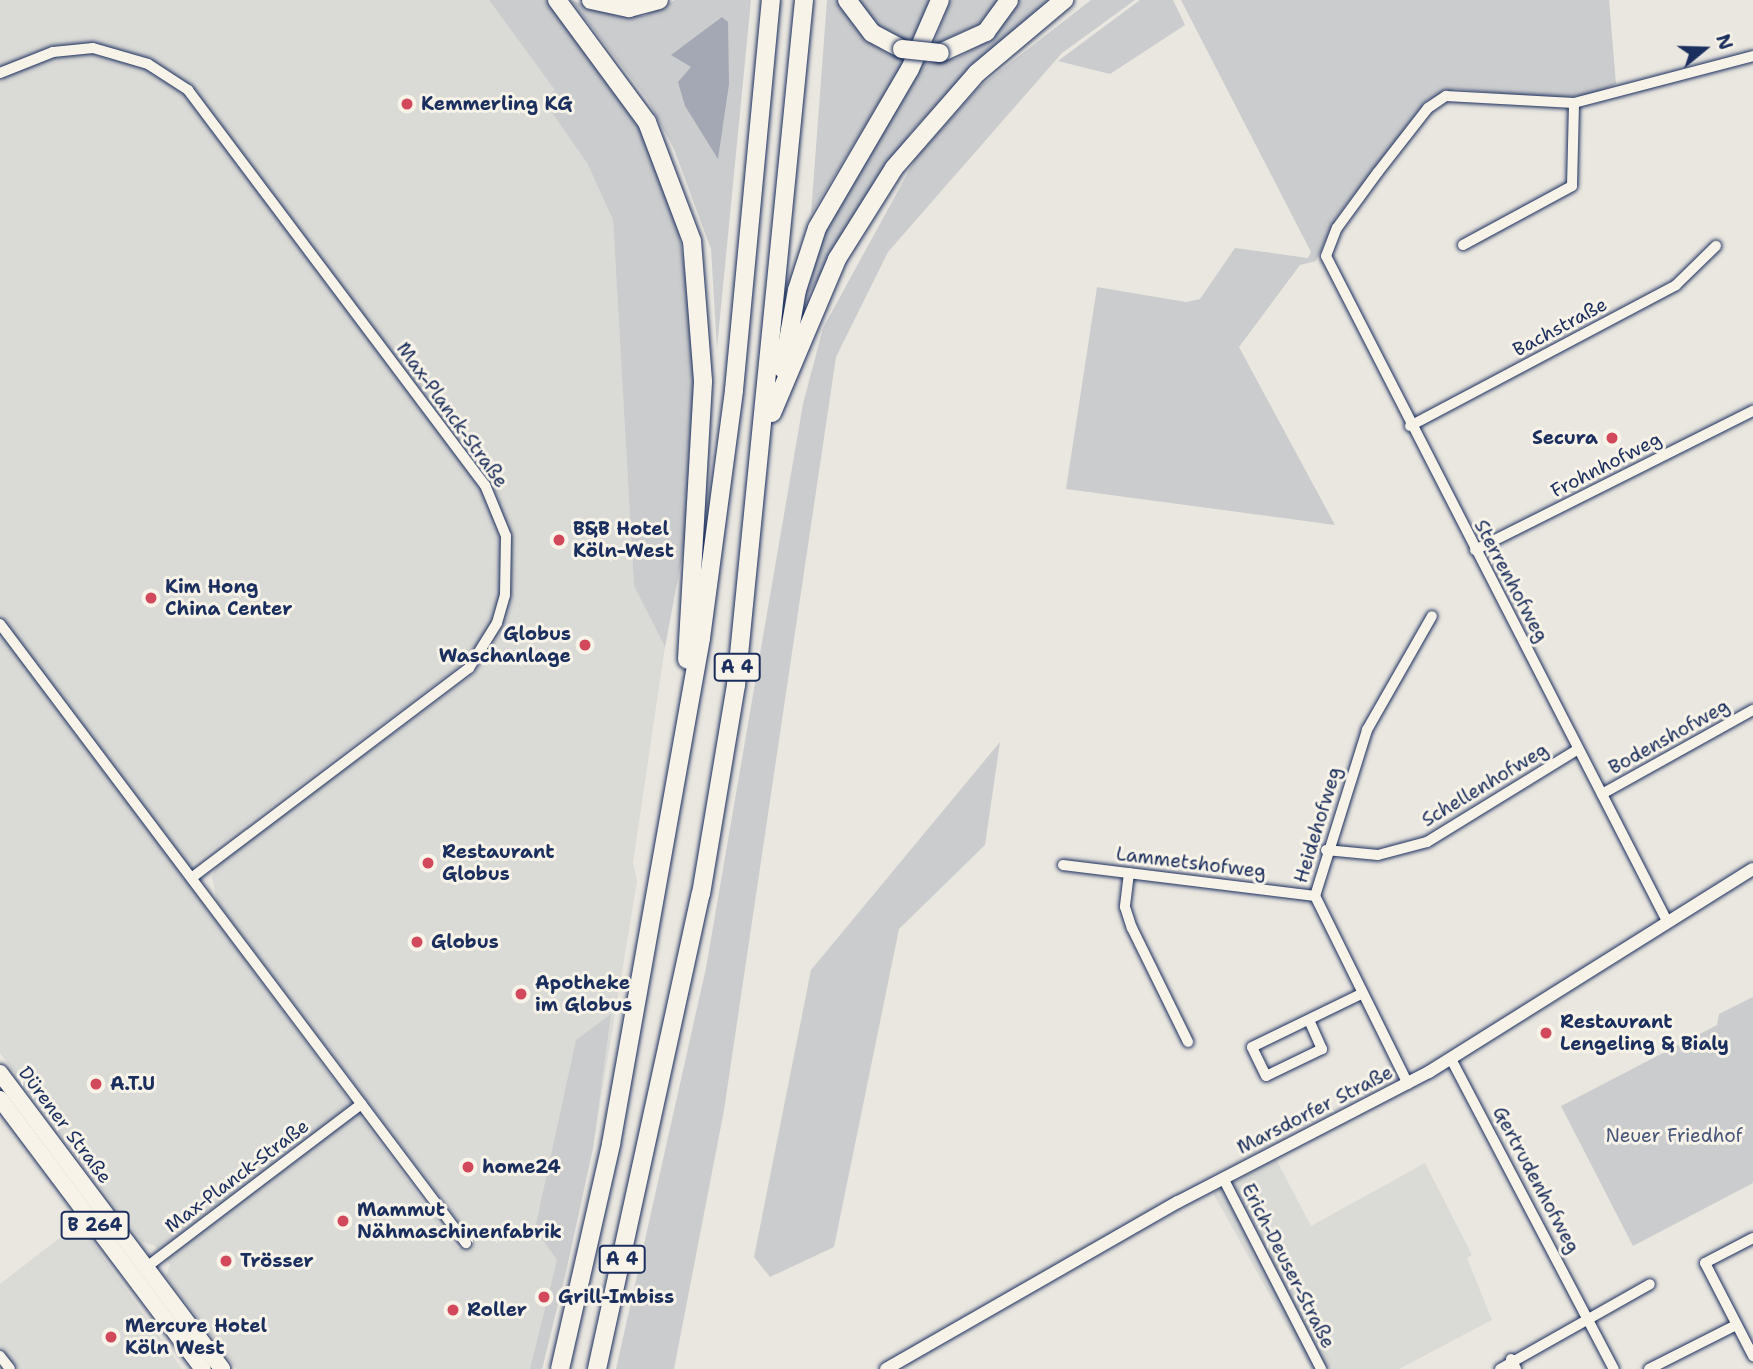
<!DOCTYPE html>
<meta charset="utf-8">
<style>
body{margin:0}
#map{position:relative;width:1753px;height:1369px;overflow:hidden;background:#eae7e0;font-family:"Shantell Sans",sans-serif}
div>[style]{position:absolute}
.built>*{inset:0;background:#dadad6}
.green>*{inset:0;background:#cbcccd}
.water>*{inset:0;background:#a3a8b4}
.roads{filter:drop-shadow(0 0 2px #1b2f5e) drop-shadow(0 0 2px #1b2f5e)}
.minor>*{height:10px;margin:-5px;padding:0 5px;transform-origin:5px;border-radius:5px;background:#f7f3e8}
.tertiary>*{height:12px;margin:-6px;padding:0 6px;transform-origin:6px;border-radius:6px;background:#f7f3e8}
.primary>*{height:16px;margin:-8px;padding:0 8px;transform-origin:8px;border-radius:8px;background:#f7f3e8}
.motorway>*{height:18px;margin:-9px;padding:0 9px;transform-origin:9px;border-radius:9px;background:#f7f3e8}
.bridges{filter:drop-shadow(0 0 2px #1b2f5e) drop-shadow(0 0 2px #1b2f5e)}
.motorway-bridge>*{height:18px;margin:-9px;padding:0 9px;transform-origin:9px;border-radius:9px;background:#f7f3e8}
.dots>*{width:19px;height:19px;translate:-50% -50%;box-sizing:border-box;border:4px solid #f7f3e8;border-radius:50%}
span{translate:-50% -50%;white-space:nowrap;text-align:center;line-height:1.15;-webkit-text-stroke:6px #f7f3e8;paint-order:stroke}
.shield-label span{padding:2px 5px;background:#f7f3e8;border:2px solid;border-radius:5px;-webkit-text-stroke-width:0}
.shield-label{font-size:18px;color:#1b2f5e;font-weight:700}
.poi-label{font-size:19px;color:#1b2f5e;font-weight:700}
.left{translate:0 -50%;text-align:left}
.right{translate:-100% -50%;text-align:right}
.street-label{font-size:19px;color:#1b2f5e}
.park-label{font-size:19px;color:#47567a}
.north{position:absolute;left:1669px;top:14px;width:70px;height:70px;-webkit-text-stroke:5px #f7f3e8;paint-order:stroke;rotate:71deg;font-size:19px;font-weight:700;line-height:28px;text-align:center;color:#1b2f5e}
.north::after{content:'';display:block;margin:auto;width:24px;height:32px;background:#1b2f5e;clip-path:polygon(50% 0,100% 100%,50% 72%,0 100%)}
</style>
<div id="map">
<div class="built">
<div style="clip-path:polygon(evenodd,0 0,489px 0,556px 90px,543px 100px,587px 163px,613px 220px,634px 586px,665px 647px,633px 862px,637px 881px,593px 1148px,542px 1369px,236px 1369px,166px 1276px,170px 1265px,154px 1245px,142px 1242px,0 1053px,0 0,496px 639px,474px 674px,219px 862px,212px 876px,217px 902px,472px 1239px,458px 1249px,181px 873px,496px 639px)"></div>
<div style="clip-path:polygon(1276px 1159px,1311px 1226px,1425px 1163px,1472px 1255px,1467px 1258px,1492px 1320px,1399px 1369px,1311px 1369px,1213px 1193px)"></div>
<div style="clip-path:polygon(79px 1223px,182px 1369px,0 1369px,0 1284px)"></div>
</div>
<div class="green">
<div style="clip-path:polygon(489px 0,546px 0,585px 41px,647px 137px,677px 220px,691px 312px,694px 409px,690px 514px,665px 647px,634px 586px,613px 220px,587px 163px,543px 100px,555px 90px)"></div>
<div style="clip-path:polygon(571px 0,618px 16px,644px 16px,675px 0,751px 0,717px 348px,711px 249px,674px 149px,647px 99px)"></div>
<div style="clip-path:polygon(827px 0,838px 0,883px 51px,905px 60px,811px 214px)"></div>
<div style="clip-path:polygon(853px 0,932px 0,914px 43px,888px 37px)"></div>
<div style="clip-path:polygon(950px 0,1003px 0,988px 21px,934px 44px)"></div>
<div style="clip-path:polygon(1017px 0,1053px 0,976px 63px,909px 134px,803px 303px,817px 245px,924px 62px,956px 59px,984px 43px)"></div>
<div style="clip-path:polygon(1091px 0,1135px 0,1062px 53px,888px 252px,836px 357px,724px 1110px,674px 1369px,616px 1369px,706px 968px,803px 404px,823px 328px,916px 158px,978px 88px)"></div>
<div style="clip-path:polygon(1140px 0,1173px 0,1185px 25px,1110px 74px,1058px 61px)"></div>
<div style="clip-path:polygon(1181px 0,1609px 0,1616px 84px,1593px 95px,1548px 98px,1455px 89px,1427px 100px,1336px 218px,1316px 261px,1300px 265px,1239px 347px,1335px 525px,1066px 489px,1097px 287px,1186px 302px,1200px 299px,1235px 248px,1308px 258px,1311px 252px)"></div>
<div style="clip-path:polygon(1000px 742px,985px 845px,899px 929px,834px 1247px,770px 1277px,754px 1257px,811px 970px)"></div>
<div style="clip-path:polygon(1753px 997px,1753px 1183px,1633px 1246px,1561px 1106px,1717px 1025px,1719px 1014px)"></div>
<div style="clip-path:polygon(611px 1014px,593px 1148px,566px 1272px,542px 1369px,530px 1369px,557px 1260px,535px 1229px,576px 1040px)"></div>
</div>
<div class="water">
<div style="clip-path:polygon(722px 17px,728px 22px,729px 84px,718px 159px,685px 106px,678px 82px,691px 67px,671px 55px)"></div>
</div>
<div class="roads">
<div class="minor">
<div style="left:0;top:73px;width:57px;rotate:-21.6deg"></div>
<div style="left:53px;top:52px;width:40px;rotate:-5.7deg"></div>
<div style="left:93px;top:48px;width:57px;rotate:16.2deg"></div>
<div style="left:148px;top:64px;width:48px;rotate:33deg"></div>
<div style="left:188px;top:90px;width:494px;rotate:53.1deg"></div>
<div style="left:485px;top:485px;width:55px;rotate:67.6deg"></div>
<div style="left:506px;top:536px;width:59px;rotate:91deg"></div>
<div style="left:505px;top:595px;width:29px;rotate:106deg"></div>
<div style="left:497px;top:623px;width:53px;rotate:121.9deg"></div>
<div style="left:469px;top:668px;width:348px;rotate:142.9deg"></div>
<div style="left:1463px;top:245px;width:124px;rotate:-28.4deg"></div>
<div style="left:1572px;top:186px;width:83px;rotate:-88.6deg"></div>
<div style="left:1410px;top:426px;width:301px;rotate:-27.9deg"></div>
<div style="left:1676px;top:285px;width:56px;rotate:-44.3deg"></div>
<div style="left:1475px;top:550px;width:311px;rotate:-26.6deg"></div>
<div style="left:0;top:624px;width:775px;rotate:53.03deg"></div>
<div style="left:1602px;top:794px;width:173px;rotate:-29.1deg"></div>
<div style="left:1326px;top:850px;width:52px;rotate:5.5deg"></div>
<div style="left:1378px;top:855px;width:51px;rotate:-14.9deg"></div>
<div style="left:1427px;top:842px;width:177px;rotate:-31.6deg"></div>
<div style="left:1063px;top:865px;width:254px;rotate:7deg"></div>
<div style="left:1129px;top:873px;width:34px;rotate:97deg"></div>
<div style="left:1125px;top:907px;width:22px;rotate:72deg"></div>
<div style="left:1132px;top:928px;width:127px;rotate:63.8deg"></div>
<div style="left:1667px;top:921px;width:747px;rotate:-117.15deg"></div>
<div style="left:1326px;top:256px;width:30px;rotate:-69deg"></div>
<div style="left:1337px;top:228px;width:69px;rotate:-53.8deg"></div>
<div style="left:1378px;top:172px;width:81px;rotate:-52deg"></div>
<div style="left:1428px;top:108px;width:22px;rotate:-34deg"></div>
<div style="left:1446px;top:96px;width:128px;rotate:3.1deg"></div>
<div style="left:1574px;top:103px;width:185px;rotate:-14.7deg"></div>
<div style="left:1309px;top:1020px;width:32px;rotate:66deg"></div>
<div style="left:1322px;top:1049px;width:62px;rotate:154.3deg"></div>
<div style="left:1266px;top:1076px;width:32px;rotate:-116deg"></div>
<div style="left:1252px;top:1047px;width:119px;rotate:-25.9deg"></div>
<div style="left:1451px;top:1059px;width:350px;rotate:62.3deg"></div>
<div style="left:1408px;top:1084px;width:210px;rotate:-116.3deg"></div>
<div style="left:1315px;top:896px;width:174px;rotate:-72.6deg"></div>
<div style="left:1367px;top:730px;width:131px;rotate:-60.3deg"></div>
<div style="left:1223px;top:1178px;width:215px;rotate:62.8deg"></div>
<div style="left:1753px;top:1238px;width:54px;rotate:152.5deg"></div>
<div style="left:1705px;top:1263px;width:105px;rotate:62.7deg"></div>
<div style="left:144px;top:1269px;width:273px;rotate:-37.2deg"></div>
<div style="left:0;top:1356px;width:16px;rotate:52deg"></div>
<div style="left:1511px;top:1359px;width:11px;rotate:63deg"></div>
<div style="left:1500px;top:1369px;width:172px;rotate:-29.5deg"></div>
<div style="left:1649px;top:1369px;width:97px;rotate:-26.8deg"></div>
</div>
<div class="tertiary">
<div style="left:886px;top:1369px;width:336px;rotate:-29.8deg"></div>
<div style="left:1178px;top:1202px;width:283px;rotate:-27.4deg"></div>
<div style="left:1429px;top:1072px;width:382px;rotate:-32.1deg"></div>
</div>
<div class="primary">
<div style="left:0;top:1073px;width:370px;rotate:53.1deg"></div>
<div style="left:0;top:1099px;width:338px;rotate:53.1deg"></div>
</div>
<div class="motorway">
<div style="left:557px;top:0;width:152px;rotate:53.6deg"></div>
<div style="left:647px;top:122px;width:127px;rotate:69.3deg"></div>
<div style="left:692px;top:241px;width:141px;rotate:85.5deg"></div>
<div style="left:703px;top:382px;width:278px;rotate:93.3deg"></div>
<div style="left:591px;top:0;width:39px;rotate:12deg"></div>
<div style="left:629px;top:8px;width:31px;rotate:-15deg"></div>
<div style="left:847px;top:0;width:41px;rotate:52.9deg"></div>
<div style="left:872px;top:33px;width:34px;rotate:28deg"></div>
<div style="left:940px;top:53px;width:51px;rotate:-24.5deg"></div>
<div style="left:986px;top:32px;width:39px;rotate:-54deg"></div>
<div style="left:783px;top:369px;width:80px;rotate:-80deg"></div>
<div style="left:797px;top:290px;width:65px;rotate:-72.1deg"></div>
<div style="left:817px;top:228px;width:184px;rotate:-59.7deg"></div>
<div style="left:910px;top:69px;width:75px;rotate:-66.5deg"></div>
<div style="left:772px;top:413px;width:167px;rotate:-67.1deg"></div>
<div style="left:837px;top:259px;width:107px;rotate:-57.9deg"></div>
<div style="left:894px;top:168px;width:126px;rotate:-48.9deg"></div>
<div style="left:977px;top:73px;width:114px;rotate:-40deg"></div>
<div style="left:560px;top:1369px;width:231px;rotate:-77.2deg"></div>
<div style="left:611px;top:1144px;width:514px;rotate:-79.91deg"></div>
<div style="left:701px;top:638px;width:250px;rotate:-82.4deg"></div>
<div style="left:734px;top:390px;width:392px;rotate:-84.6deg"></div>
<div style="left:597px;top:1369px;width:486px;rotate:-77.7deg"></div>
<div style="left:701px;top:894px;width:212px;rotate:-80.5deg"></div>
<div style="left:736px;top:685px;width:688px;rotate:-84.33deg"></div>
</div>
</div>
<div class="bridges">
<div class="motorway-bridge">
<div style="left:902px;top:49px;width:38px;rotate:6deg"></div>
</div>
</div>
<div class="dots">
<div style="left:407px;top:104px;background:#d1495b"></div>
<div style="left:1612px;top:438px;background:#d1495b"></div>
<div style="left:559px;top:540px;background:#d1495b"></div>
<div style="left:151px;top:598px;background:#d1495b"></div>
<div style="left:585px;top:645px;background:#d1495b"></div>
<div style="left:428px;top:863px;background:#d1495b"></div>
<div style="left:417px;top:942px;background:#d1495b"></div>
<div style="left:521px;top:994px;background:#d1495b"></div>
<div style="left:1546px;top:1033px;background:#d1495b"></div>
<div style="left:96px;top:1084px;background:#d1495b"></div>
<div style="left:468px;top:1167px;background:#d1495b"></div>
<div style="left:343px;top:1221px;background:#d1495b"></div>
<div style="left:226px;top:1261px;background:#d1495b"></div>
<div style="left:544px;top:1297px;background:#d1495b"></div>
<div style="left:453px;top:1310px;background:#d1495b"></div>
<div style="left:111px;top:1337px;background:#d1495b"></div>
</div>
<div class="shield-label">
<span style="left:737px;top:667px">A 4</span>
<span style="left:95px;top:1225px">B 264</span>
<span style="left:622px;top:1259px">A 4</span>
</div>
<div class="poi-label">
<span class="left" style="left:421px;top:104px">Kemmerling KG</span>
<span class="right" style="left:1598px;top:438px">Secura</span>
<span class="left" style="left:573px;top:540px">B&amp;B Hotel<br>Köln-West</span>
<span class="left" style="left:165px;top:598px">Kim Hong<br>China Center</span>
<span class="right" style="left:571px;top:645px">Globus<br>Waschanlage</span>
<span class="left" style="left:442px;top:863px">Restaurant<br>Globus</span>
<span class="left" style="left:431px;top:942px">Globus</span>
<span class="left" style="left:535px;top:994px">Apotheke<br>im Globus</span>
<span class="left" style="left:1560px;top:1033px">Restaurant<br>Lengeling &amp; Bialy</span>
<span class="left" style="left:110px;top:1084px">A.T.U</span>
<span class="left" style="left:482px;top:1167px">home24</span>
<span class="left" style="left:357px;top:1221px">Mammut<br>Nähmaschinenfabrik</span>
<span class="left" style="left:240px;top:1261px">Trösser</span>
<span class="left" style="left:558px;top:1297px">Grill-Imbiss</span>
<span class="left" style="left:467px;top:1310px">Roller</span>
<span class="left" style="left:125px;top:1337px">Mercure Hotel<br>Köln West</span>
</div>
<div class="street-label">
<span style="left:1560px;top:327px;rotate:-28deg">Bachstraße</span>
<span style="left:452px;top:415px;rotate:54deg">Max-Planck-Straße</span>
<span style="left:1606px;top:465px;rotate:-27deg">Frohnhofweg</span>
<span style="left:1511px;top:581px;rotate:62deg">Sterrenhofweg</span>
<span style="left:1669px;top:737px;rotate:-29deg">Bodenshofweg</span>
<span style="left:1485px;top:785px;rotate:-31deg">Schellenhofweg</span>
<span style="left:1318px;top:825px;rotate:-73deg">Heidehofweg</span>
<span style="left:1191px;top:863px;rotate:7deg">Lammetshofweg</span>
<span style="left:1315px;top:1110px;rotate:-27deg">Marsdorfer Straße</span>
<span style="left:65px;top:1125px;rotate:53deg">Dürener Straße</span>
<span style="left:237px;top:1176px;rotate:-37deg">Max-Planck-Straße</span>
<span style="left:1536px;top:1180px;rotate:62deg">Gertrudenhofweg</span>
<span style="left:1288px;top:1266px;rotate:63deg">Erich-Deuser-Straße</span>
</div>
<div class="park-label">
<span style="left:1674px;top:1136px">Neuer Friedhof</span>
</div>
<div class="north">N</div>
</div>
